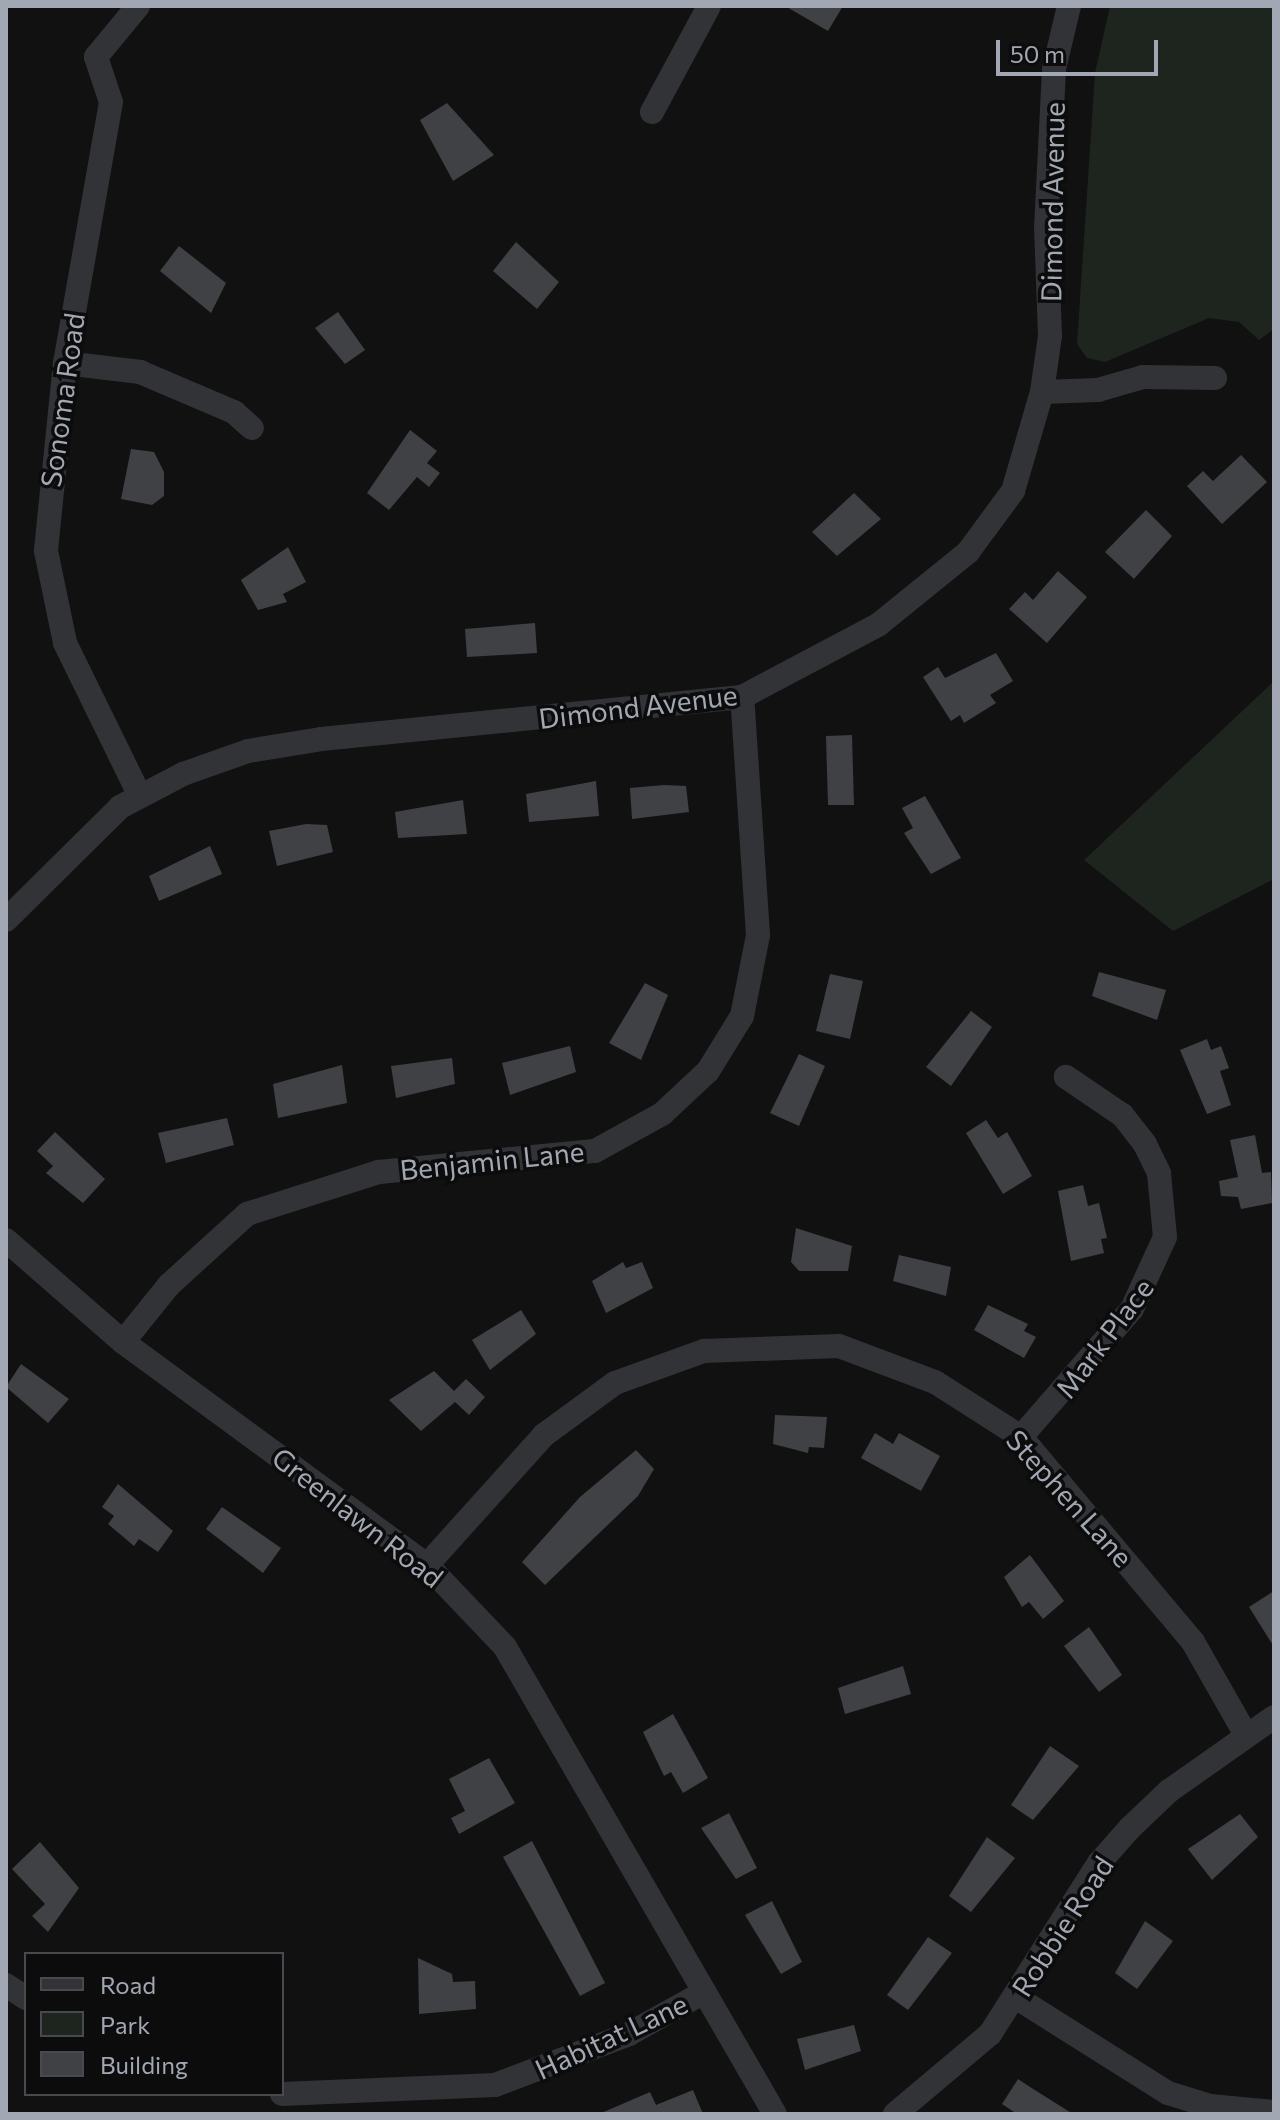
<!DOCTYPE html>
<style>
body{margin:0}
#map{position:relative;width:1280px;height:2120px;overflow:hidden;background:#111112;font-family:Commissioner,sans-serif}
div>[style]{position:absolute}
.green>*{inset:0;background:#1d251e}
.building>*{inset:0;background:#404145}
.minor>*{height:24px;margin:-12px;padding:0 12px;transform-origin:12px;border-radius:12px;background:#323337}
span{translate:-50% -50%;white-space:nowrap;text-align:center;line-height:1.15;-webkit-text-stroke:7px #0c0c0d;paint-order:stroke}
.street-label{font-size:28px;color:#a2a8b3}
.frame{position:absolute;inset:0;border:8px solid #a2a8b3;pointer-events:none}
.legend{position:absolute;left:24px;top:1952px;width:260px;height:144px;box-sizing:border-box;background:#0c0c0d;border:2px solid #484a4f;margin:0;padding:10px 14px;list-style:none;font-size:24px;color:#a2a8b3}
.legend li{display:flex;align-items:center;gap:16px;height:40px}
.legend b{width:40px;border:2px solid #484a4f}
.scale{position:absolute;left:996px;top:40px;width:162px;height:36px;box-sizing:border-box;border:4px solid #a2a8b3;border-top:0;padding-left:10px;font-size:24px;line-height:28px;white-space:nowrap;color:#a2a8b3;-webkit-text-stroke:6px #0c0c0d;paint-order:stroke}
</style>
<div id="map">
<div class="green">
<div style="clip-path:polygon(1110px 6px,1274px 6px,1274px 329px,1259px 340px,1239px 322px,1209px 318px,1105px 362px,1087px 358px,1077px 344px,1095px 73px)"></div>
<div style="clip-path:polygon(1274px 681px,1274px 879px,1173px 931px,1084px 860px)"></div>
</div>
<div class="building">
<div style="clip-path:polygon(785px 6px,843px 6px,828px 31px)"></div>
<div style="clip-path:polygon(447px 103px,494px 155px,453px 181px,420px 120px)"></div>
<div style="clip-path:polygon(516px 242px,559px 282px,537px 309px,493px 271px)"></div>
<div style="clip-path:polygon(179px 246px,226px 283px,211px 313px,160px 271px)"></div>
<div style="clip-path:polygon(338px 312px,365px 350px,345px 364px,315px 328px)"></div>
<div style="clip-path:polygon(410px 430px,437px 451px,427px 463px,440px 473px,429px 487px,417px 477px,389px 510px,367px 493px)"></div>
<div style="clip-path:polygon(131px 449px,154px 452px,164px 472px,164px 496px,152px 505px,121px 499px)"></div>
<div style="clip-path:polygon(1241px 455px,1267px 482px,1222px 524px,1187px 486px,1203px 471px,1213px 481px)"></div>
<div style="clip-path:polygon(854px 493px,881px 519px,837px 556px,812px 532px)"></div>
<div style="clip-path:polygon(1146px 510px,1172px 536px,1134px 579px,1105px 552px)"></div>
<div style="clip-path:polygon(288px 547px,306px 582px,283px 594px,287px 602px,258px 610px,241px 580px)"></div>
<div style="clip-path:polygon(1058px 571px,1087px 597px,1047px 643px,1009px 609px,1025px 592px,1033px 600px)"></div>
<div style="clip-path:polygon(535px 623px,537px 653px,467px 657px,465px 629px)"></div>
<div style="clip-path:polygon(996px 653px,1013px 681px,990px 695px,996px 703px,964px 723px,960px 715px,951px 721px,923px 677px,938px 667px,945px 678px)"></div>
<div style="clip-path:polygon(852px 735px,854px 805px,828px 805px,826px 736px)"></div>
<div style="clip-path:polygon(596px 781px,599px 816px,529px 822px,526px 794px)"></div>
<div style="clip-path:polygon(664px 785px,686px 786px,689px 812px,632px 819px,630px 788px)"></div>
<div style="clip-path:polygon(925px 796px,961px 858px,931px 874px,904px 833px,913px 828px,902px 808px)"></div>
<div style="clip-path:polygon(463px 800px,467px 834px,398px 838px,395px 812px)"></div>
<div style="clip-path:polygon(306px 824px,327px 825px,333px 852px,277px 866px,269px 831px)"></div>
<div style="clip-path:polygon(210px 846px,222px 874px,159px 901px,149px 876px)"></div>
<div style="clip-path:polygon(1099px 972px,1166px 990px,1157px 1020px,1092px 996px)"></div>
<div style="clip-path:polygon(830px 974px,863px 981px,850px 1039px,816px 1031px)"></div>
<div style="clip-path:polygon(645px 983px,668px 995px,641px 1060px,609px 1043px)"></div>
<div style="clip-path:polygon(971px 1011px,992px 1027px,951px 1086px,926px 1067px)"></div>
<div style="clip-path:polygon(1207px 1039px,1211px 1050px,1221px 1046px,1229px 1068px,1220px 1071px,1231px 1105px,1207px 1114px,1180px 1050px)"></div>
<div style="clip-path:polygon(570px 1046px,576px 1072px,510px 1095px,502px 1063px)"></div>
<div style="clip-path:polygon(799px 1054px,825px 1066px,799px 1126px,770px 1113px)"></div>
<div style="clip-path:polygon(452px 1058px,455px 1084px,396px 1098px,391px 1066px)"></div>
<div style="clip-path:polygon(342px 1065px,347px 1103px,278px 1118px,273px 1084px)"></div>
<div style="clip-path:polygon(227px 1118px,234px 1145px,166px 1163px,158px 1133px)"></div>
<div style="clip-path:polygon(986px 1120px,998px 1138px,1007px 1132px,1032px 1176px,1003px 1194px,966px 1133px)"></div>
<div style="clip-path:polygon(55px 1132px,105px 1179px,83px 1203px,46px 1173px,53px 1166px,37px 1151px)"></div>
<div style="clip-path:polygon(1255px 1135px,1262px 1173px,1271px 1172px,1272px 1203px,1241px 1209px,1238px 1197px,1221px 1196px,1219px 1181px,1238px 1177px,1230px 1140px)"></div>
<div style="clip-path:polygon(1083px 1185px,1088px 1206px,1099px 1203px,1107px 1238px,1101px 1239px,1104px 1253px,1071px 1261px,1058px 1191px)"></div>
<div style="clip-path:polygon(796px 1228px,852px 1246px,848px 1271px,799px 1271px,791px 1262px)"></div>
<div style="clip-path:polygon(899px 1255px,951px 1267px,946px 1296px,893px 1281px)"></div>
<div style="clip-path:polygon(623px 1262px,626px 1268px,642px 1262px,653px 1288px,606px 1313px,592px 1281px)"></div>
<div style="clip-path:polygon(988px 1305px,1028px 1324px,1024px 1331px,1036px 1337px,1024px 1358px,974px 1330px)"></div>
<div style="clip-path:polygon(521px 1310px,536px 1334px,490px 1370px,472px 1340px)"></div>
<div style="clip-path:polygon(21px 1364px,69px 1399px,48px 1423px,6px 1387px)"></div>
<div style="clip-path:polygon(434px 1371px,454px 1391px,466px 1379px,485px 1397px,469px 1415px,455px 1402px,421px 1431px,389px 1400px)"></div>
<div style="clip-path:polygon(775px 1415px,827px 1417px,824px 1448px,809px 1447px,808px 1453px,773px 1444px)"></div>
<div style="clip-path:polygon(875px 1433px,893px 1444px,899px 1433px,940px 1456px,921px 1491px,861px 1458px)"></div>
<div style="clip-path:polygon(636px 1450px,654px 1469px,638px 1496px,545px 1585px,522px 1562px,580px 1497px)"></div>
<div style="clip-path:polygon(118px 1484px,173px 1531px,158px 1552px,139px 1539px,134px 1546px,108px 1524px,114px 1516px,102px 1507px)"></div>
<div style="clip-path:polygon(222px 1507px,281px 1548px,263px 1573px,206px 1529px)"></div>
<div style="clip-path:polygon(1030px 1555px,1064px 1601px,1043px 1619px,1029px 1602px,1022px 1607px,1004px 1577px)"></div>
<div style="clip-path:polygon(1274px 1591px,1274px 1647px,1249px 1607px)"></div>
<div style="clip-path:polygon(1089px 1627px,1122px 1675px,1099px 1692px,1064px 1646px)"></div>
<div style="clip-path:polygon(903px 1666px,911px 1694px,845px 1714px,838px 1688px)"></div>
<div style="clip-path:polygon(673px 1714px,708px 1778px,683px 1793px,671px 1772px,664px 1776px,643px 1732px)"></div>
<div style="clip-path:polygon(1050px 1746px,1079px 1766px,1033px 1820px,1011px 1805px)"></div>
<div style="clip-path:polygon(489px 1758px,515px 1803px,459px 1834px,451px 1818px,465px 1811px,449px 1779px)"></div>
<div style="clip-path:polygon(729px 1813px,757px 1868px,736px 1879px,701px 1828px)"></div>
<div style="clip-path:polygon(1240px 1814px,1258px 1837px,1212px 1880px,1188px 1849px)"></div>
<div style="clip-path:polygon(987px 1837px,1015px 1858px,971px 1912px,949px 1896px)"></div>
<div style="clip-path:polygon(532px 1841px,605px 1983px,580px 1996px,503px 1857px)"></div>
<div style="clip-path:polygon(40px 1842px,79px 1888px,48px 1932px,32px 1916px,45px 1904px,12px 1869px)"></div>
<div style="clip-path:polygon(772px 1901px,802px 1962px,781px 1974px,745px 1915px)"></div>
<div style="clip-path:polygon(1145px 1921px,1173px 1941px,1137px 1989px,1115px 1973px)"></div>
<div style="clip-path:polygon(928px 1937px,952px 1953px,908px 2010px,887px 1995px)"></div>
<div style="clip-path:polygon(418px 1958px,452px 1974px,453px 1982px,475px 1981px,476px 2009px,419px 2014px)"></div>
<div style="clip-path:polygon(854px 2025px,861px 2051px,805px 2070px,797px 2039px)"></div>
<div style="clip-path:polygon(1018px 2079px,1030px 2087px,1073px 2114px,1017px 2114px,1002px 2104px)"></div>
<div style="clip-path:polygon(693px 2090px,703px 2114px,599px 2114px,650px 2092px,656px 2105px)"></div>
</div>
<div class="minor">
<div style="left:138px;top:6px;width:66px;rotate:129.5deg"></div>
<div style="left:96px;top:57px;width:47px;rotate:71.6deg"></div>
<div style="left:111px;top:102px;width:265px;rotate:100deg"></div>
<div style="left:65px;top:363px;width:189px;rotate:95.8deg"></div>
<div style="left:46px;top:551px;width:94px;rotate:78.3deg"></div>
<div style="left:65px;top:643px;width:170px;rotate:63.9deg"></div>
<div style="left:652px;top:112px;width:120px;rotate:-61.7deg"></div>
<div style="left:65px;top:363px;width:76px;rotate:6.8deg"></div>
<div style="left:140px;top:372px;width:102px;rotate:23.1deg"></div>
<div style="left:234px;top:412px;width:24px;rotate:42deg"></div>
<div style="left:1042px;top:392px;width:56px;rotate:-2deg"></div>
<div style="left:1098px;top:390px;width:47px;rotate:-16.1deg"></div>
<div style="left:1143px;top:377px;width:72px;rotate:0.8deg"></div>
<div style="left:6px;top:920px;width:161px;rotate:-44.7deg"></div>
<div style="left:120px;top:807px;width:71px;rotate:-27.6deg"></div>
<div style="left:183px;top:774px;width:69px;rotate:-19.5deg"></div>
<div style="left:248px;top:751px;width:74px;rotate:-9.3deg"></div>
<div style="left:321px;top:739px;width:423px;rotate:-5.7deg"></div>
<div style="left:742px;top:697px;width:154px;rotate:-27.9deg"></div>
<div style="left:878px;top:625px;width:116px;rotate:-39deg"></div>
<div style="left:968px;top:552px;width:76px;rotate:-53.6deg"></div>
<div style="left:1013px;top:491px;width:103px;rotate:-73.7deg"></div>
<div style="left:1042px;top:392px;width:57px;rotate:-81.9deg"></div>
<div style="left:1050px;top:336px;width:108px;rotate:-92.1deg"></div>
<div style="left:1046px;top:228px;width:159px;rotate:-87.1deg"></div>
<div style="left:1054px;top:69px;width:65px;rotate:-76.6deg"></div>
<div style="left:6px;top:1240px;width:155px;rotate:41.1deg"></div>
<div style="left:123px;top:1342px;width:377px;rotate:36.3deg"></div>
<div style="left:427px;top:1565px;width:113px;rotate:46.4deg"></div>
<div style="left:505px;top:1647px;width:539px;rotate:59.97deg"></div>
<div style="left:123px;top:1342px;width:73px;rotate:-51.1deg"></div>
<div style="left:169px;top:1285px;width:105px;rotate:-42.3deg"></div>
<div style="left:247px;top:1214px;width:139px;rotate:-17.7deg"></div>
<div style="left:379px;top:1172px;width:217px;rotate:-5.6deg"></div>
<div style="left:595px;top:1151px;width:77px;rotate:-28.9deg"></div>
<div style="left:662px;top:1114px;width:63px;rotate:-43.1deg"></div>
<div style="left:708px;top:1071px;width:65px;rotate:-58.3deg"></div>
<div style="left:742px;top:1016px;width:83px;rotate:-78.8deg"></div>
<div style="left:758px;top:935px;width:239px;rotate:-93.8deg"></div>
<div style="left:1021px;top:1437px;width:169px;rotate:-49.1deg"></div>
<div style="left:1132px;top:1309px;width:79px;rotate:-65.4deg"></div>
<div style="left:1165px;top:1237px;width:64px;rotate:-95.4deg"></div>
<div style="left:1159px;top:1173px;width:32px;rotate:-116deg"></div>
<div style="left:1145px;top:1144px;width:37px;rotate:-128deg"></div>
<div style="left:1122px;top:1115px;width:68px;rotate:-145.8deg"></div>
<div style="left:427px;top:1565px;width:175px;rotate:-48deg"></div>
<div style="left:544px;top:1435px;width:88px;rotate:-36.2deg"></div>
<div style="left:615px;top:1383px;width:95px;rotate:-19.8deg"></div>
<div style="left:704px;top:1351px;width:135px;rotate:-2.1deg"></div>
<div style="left:839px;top:1346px;width:103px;rotate:20.6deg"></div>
<div style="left:935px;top:1382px;width:102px;rotate:32.6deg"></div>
<div style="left:1021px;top:1437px;width:268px;rotate:50deg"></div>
<div style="left:1193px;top:1642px;width:107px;rotate:60.3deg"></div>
<div style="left:6px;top:1985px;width:24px;rotate:33deg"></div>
<div style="left:1017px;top:1998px;width:178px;rotate:32.2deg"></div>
<div style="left:1168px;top:2093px;width:44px;rotate:17.2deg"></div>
<div style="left:1210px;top:2106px;width:64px;rotate:5.4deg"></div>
<div style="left:282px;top:2094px;width:213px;rotate:-2.4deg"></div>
<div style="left:495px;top:2085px;width:143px;rotate:-20.8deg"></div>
<div style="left:629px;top:2034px;width:82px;rotate:-29.1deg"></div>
<div style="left:895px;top:2114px;width:124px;rotate:-40.1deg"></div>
<div style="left:990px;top:2034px;width:203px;rotate:-57.5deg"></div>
<div style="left:1099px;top:1863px;width:47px;rotate:-48.5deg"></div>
<div style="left:1130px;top:1828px;width:54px;rotate:-43.5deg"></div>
<div style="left:1169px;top:1791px;width:128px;rotate:-35.2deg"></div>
</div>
<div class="street-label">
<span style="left:1052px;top:202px;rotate:-89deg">Dimond Avenue</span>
<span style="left:62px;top:400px;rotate:-82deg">Sonoma Road</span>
<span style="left:638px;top:706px;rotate:-7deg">Dimond Avenue</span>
<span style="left:492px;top:1160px;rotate:-6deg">Benjamin Lane</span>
<span style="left:1104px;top:1338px;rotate:-53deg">Mark Place</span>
<span style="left:1070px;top:1498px;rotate:48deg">Stephen Lane</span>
<span style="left:358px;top:1517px;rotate:38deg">Greenlawn Road</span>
<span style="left:1062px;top:1926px;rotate:-57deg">Robbie Road</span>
<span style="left:611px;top:2036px;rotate:-25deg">Habitat Lane</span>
</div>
<div class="frame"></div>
<ul class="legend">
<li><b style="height:10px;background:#323337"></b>Road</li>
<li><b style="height:22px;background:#1d251e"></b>Park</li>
<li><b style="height:22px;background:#404145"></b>Building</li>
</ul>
<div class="scale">50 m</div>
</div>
